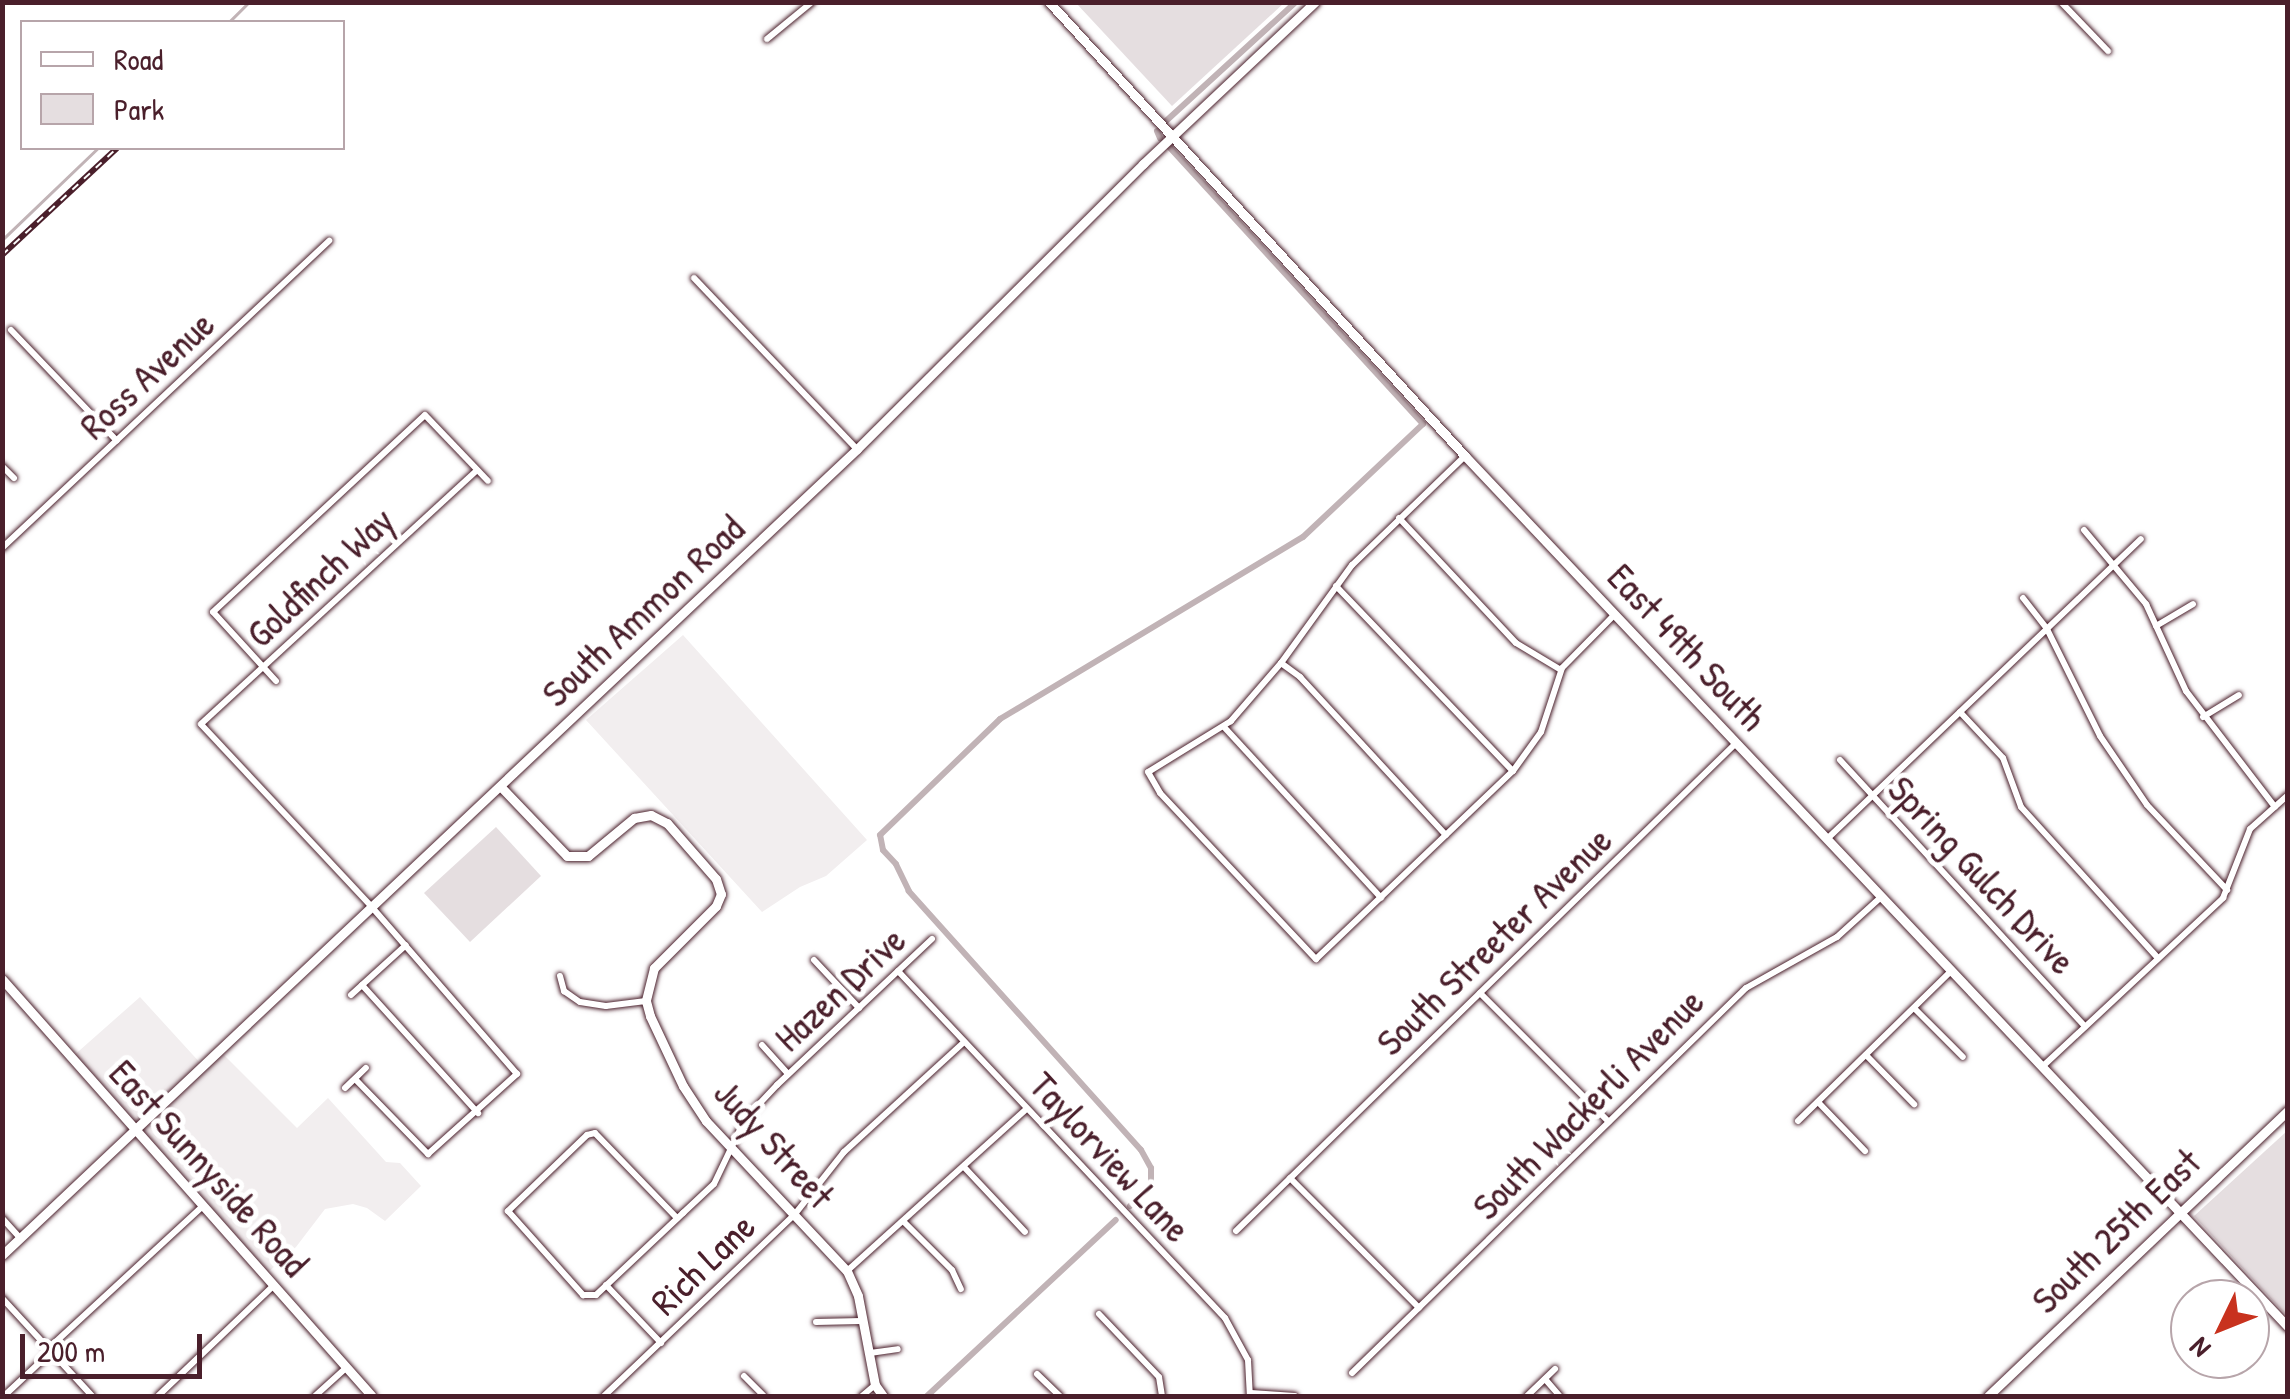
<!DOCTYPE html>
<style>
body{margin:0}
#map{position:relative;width:2290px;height:1399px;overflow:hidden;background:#fff;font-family:"Patrick Hand",sans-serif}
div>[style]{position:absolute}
.built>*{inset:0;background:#f2eeef}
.green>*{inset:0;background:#e5dee0}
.stream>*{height:2.5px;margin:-1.25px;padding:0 1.25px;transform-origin:1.25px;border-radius:1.25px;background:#c1b3b6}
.canal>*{height:6px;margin:-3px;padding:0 3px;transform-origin:3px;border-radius:3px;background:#c1b3b6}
.roads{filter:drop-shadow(0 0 2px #4a1f2b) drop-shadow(0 0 2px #4a1f2b)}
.street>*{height:6px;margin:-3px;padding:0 3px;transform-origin:3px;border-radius:3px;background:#fff}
.secondary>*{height:9px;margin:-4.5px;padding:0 4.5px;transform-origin:4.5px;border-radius:4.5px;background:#fff}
.rail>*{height:6px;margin-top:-3px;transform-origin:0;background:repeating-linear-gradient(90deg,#fff 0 8px,#4a1f2b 0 16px);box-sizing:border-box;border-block:2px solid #4a1f2b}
span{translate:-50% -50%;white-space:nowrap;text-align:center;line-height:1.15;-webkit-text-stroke:10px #fff;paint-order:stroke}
.street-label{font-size:38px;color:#4a1f2b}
.frame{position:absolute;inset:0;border:5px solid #4a1f2b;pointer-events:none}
.legend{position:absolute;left:20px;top:20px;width:325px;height:130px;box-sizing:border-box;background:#fff;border:2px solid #b7a5aa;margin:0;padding:12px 18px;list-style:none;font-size:30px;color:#4a1f2b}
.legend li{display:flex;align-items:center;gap:20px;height:50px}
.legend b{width:50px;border:2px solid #b7a5aa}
.north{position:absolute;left:2170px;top:1279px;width:100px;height:100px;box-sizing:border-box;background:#fff;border:2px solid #b7a5aa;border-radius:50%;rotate:227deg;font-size:28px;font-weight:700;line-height:40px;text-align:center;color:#4a1f2b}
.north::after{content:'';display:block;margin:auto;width:35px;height:45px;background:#c8321e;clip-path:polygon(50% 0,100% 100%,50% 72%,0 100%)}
.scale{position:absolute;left:20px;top:1334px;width:182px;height:45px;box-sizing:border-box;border:5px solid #4a1f2b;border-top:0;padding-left:12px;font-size:30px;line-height:35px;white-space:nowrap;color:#4a1f2b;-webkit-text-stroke:8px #fff;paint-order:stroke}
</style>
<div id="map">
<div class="built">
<div style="clip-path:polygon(683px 635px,867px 840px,826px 876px,800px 887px,762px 912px,586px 720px)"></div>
<div style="clip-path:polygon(140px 997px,203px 1066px,222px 1053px,297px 1128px,328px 1098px,386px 1162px,400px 1163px,421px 1186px,385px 1221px,367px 1208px,353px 1204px,325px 1209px,296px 1247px,265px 1275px,71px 1058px)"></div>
</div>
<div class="green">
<div style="clip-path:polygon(1076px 3px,1284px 3px,1172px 106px)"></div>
<div style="clip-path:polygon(496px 827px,541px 876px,470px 942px,424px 893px)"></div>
<div style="clip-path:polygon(2287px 1131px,2287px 1316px,2194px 1216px)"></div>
</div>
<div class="stream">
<div style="left:230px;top:21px;width:27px;rotate:-45deg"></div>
<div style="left:2px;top:240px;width:133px;rotate:-43.8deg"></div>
</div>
<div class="canal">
<div style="left:1166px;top:121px;width:176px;rotate:-42.5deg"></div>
<div style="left:1157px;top:131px;width:8px;rotate:67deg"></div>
<div style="left:1130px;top:1206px;width:31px;rotate:-48deg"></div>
<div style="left:1151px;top:1183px;width:15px;rotate:-90deg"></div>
<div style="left:1151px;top:1168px;width:21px;rotate:-119deg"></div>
<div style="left:1141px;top:1150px;width:348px;rotate:-131.9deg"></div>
<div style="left:909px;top:891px;width:30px;rotate:-116deg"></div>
<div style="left:896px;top:864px;width:19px;rotate:-133deg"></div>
<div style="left:883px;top:850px;width:15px;rotate:-101deg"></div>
<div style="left:880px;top:835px;width:167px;rotate:-44deg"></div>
<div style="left:1000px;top:719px;width:353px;rotate:-31deg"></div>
<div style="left:1303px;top:537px;width:165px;rotate:-43.3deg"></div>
<div style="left:1423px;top:424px;width:377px;rotate:-132.5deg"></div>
<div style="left:927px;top:1396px;width:258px;rotate:-43deg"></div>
</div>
<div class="roads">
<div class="street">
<div style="left:2061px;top:2px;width:68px;rotate:46.2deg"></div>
<div style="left:767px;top:39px;width:58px;rotate:-39.4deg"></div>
<div style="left:694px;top:278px;width:236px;rotate:46.4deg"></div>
<div style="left:11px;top:330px;width:153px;rotate:46.3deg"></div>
<div style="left:1465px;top:456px;width:157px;rotate:136deg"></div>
<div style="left:1352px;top:565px;width:121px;rotate:125.9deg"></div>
<div style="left:1281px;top:663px;width:77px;rotate:130.8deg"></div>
<div style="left:1231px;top:721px;width:97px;rotate:148.4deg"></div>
<div style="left:1148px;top:772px;width:24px;rotate:60deg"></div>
<div style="left:1160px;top:793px;width:228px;rotate:46.8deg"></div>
<div style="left:1316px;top:959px;width:272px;rotate:-43.7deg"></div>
<div style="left:1513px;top:771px;width:48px;rotate:-54.3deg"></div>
<div style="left:1541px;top:732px;width:67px;rotate:-71.8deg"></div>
<div style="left:1562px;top:668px;width:76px;rotate:-45.5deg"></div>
<div style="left:2px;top:466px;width:17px;rotate:45deg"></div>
<div style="left:1399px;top:518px;width:171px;rotate:46.9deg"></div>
<div style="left:1516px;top:643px;width:52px;rotate:31deg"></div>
<div style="left:2084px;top:530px;width:97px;rotate:50deg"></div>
<div style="left:2146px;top:604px;width:96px;rotate:65.3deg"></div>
<div style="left:2186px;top:691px;width:146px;rotate:52.5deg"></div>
<div style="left:2px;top:548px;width:449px;rotate:-43.2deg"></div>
<div style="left:1336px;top:586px;width:256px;rotate:46.3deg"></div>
<div style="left:2023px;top:598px;width:39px;rotate:52deg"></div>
<div style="left:2047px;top:629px;width:119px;rotate:63.6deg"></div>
<div style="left:2100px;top:736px;width:83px;rotate:55.7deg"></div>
<div style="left:2147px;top:805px;width:117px;rotate:46.7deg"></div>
<div style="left:2156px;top:626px;width:43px;rotate:-30.7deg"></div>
<div style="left:1281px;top:663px;width:24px;rotate:36deg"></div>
<div style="left:1300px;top:677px;width:215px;rotate:47.3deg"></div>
<div style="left:276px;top:681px;width:93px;rotate:-132.4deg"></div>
<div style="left:213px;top:612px;width:289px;rotate:-42.9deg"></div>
<div style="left:425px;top:415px;width:91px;rotate:46.3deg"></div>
<div style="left:1960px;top:712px;width:63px;rotate:46.9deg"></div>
<div style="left:2003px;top:758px;width:52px;rotate:69.8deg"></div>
<div style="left:2021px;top:807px;width:204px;rotate:47.8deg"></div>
<div style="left:2203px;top:717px;width:42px;rotate:-31.4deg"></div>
<div style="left:1224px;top:727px;width:232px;rotate:47.4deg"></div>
<div style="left:1840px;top:760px;width:362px;rotate:47.4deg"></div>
<div style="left:1827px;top:839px;width:434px;rotate:-43.7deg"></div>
<div style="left:814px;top:960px;width:66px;rotate:46.8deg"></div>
<div style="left:898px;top:971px;width:477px;rotate:46.7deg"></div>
<div style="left:1225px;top:1318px;width:48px;rotate:61.3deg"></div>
<div style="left:1248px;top:1360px;width:36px;rotate:87deg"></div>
<div style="left:560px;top:976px;width:16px;rotate:75deg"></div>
<div style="left:564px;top:991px;width:19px;rotate:35deg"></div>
<div style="left:580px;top:1002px;width:26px;rotate:9deg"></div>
<div style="left:606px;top:1006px;width:40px;rotate:-7.1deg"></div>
<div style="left:362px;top:985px;width:173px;rotate:47.8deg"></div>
<div style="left:1480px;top:993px;width:182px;rotate:45deg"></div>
<div style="left:351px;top:995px;width:74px;rotate:-42.3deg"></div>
<div style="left:1914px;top:1008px;width:69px;rotate:45deg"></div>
<div style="left:762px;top:1045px;width:39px;rotate:48deg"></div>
<div style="left:1866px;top:1055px;width:69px;rotate:45.6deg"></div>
<div style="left:2042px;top:1067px;width:248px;rotate:-43deg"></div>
<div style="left:2223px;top:898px;width:74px;rotate:-68.6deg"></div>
<div style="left:2250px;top:829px;width:51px;rotate:-41.8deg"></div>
<div style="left:355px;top:1079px;width:105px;rotate:45.8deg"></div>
<div style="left:428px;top:1154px;width:120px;rotate:-42deg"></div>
<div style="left:517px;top:1074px;width:221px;rotate:-131deg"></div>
<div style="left:372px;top:907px;width:250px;rotate:-133.1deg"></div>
<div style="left:201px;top:724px;width:375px;rotate:-42.6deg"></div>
<div style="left:345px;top:1088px;width:29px;rotate:-44deg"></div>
<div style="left:1818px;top:1102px;width:68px;rotate:46.2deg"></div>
<div style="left:1798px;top:1121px;width:213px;rotate:-44.4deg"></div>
<div style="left:964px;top:1167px;width:89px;rotate:46.8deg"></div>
<div style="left:1290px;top:1178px;width:183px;rotate:45.2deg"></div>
<div style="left:2px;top:1218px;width:27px;rotate:48deg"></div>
<div style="left:677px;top:1218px;width:118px;rotate:-134deg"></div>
<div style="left:595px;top:1133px;width:8px;rotate:166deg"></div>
<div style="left:587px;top:1135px;width:110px;rotate:136.1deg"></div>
<div style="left:508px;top:1211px;width:113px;rotate:48.2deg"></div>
<div style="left:583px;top:1295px;width:13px"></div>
<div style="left:596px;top:1295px;width:120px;rotate:-43.3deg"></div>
<div style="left:683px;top:1213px;width:42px;rotate:-43.1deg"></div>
<div style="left:714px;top:1184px;width:72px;rotate:-64.5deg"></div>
<div style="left:745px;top:1119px;width:47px;rotate:-46.7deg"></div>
<div style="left:777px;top:1085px;width:213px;rotate:-43.3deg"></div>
<div style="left:904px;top:1222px;width:68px;rotate:45deg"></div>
<div style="left:952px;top:1270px;width:21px;rotate:65deg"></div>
<div style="left:1236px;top:1231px;width:699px;rotate:-44.3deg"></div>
<div style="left:847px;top:1271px;width:241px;rotate:-42.1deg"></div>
<div style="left:606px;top:1285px;width:80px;rotate:46.5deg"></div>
<div style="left:2px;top:1298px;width:133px;rotate:47.4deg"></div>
<div style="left:1099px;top:1314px;width:87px;rotate:46.4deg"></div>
<div style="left:1159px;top:1377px;width:19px;rotate:81deg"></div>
<div style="left:816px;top:1322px;width:45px;rotate:-1.3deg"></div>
<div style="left:49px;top:1348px;width:209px;rotate:-42.7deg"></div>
<div style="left:870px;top:1353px;width:28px;rotate:-8deg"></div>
<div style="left:1352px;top:1373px;width:551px;rotate:-44.34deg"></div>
<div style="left:1746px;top:988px;width:104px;rotate:-29.3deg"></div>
<div style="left:1837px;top:937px;width:58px;rotate:-42.2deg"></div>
<div style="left:1037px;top:1374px;width:32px;rotate:44deg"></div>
<div style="left:744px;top:1376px;width:28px;rotate:45deg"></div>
<div style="left:1545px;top:1379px;width:23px;rotate:49deg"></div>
<div style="left:1251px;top:1393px;width:44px;rotate:3.9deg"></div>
<div style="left:4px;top:1396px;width:66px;rotate:-43.2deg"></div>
<div style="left:158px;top:1396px;width:161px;rotate:-43.7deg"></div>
<div style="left:315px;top:1396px;width:42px;rotate:-42.1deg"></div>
<div style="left:604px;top:1396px;width:264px;rotate:-43.6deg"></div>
<div style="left:795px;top:1214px;width:79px;rotate:-51.7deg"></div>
<div style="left:844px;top:1152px;width:163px;rotate:-42.5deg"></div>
<div style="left:862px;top:1396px;width:17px;rotate:-40deg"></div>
<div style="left:1527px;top:1396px;width:39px;rotate:-44deg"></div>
</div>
<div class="secondary">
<div style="left:1049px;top:2px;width:616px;rotate:47.5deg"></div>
<div style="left:1465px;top:456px;width:1198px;rotate:46.62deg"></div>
<div style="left:501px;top:787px;width:95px;rotate:46.3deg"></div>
<div style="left:567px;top:856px;width:21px"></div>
<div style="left:588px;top:856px;width:60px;rotate:-39.6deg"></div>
<div style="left:634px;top:818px;width:17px;rotate:-10deg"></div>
<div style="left:651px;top:815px;width:18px;rotate:27deg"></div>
<div style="left:667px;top:823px;width:74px;rotate:48.8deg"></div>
<div style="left:716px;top:879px;width:16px;rotate:72deg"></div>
<div style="left:721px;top:894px;width:13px;rotate:113deg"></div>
<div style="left:716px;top:906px;width:88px;rotate:135deg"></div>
<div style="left:654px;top:968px;width:34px;rotate:104deg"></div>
<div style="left:646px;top:1001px;width:16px;rotate:75deg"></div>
<div style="left:650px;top:1016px;width:77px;rotate:64.8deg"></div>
<div style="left:683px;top:1086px;width:42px;rotate:56.7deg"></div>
<div style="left:706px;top:1121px;width:206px;rotate:46.8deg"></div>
<div style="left:847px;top:1271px;width:27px;rotate:66deg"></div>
<div style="left:858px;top:1296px;width:91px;rotate:79.2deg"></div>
<div style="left:875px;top:1385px;width:14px;rotate:54deg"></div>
<div style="left:2px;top:979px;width:557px;rotate:48.42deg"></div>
<div style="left:2px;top:1255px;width:1175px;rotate:-43.31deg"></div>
<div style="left:857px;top:449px;width:404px;rotate:-44.9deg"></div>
<div style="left:1143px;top:164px;width:236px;rotate:-43.3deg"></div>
<div style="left:1988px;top:1396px;width:414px;rotate:-43.6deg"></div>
</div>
</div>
<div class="rail">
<div style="left:2px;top:255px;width:157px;rotate:-42.9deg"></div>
</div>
<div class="street-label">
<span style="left:147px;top:375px;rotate:-43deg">Ross Avenue</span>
<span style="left:320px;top:577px;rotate:-43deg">Goldfinch Way</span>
<span style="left:643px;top:611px;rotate:-43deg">South Ammon Road</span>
<span style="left:1687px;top:647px;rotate:47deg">East 49th South</span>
<span style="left:1982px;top:875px;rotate:47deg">Spring Gulch Drive</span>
<span style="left:1494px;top:941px;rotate:-44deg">South Streeter Avenue</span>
<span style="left:840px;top:989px;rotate:-43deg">Hazen Drive</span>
<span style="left:1588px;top:1104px;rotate:-45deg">South Wackerli Avenue</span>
<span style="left:774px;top:1144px;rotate:48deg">Judy Street</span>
<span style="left:1110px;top:1157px;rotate:47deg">Taylorview Lane</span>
<span style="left:209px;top:1168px;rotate:48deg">East Sunnyside Road</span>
<span style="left:2116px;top:1231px;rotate:-44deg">South 25th East</span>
<span style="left:703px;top:1264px;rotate:-44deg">Rich Lane</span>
</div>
<div class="frame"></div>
<ul class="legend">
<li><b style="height:12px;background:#fff"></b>Road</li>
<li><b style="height:28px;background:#e5dee0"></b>Park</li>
</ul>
<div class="north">N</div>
<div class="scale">200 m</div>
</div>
